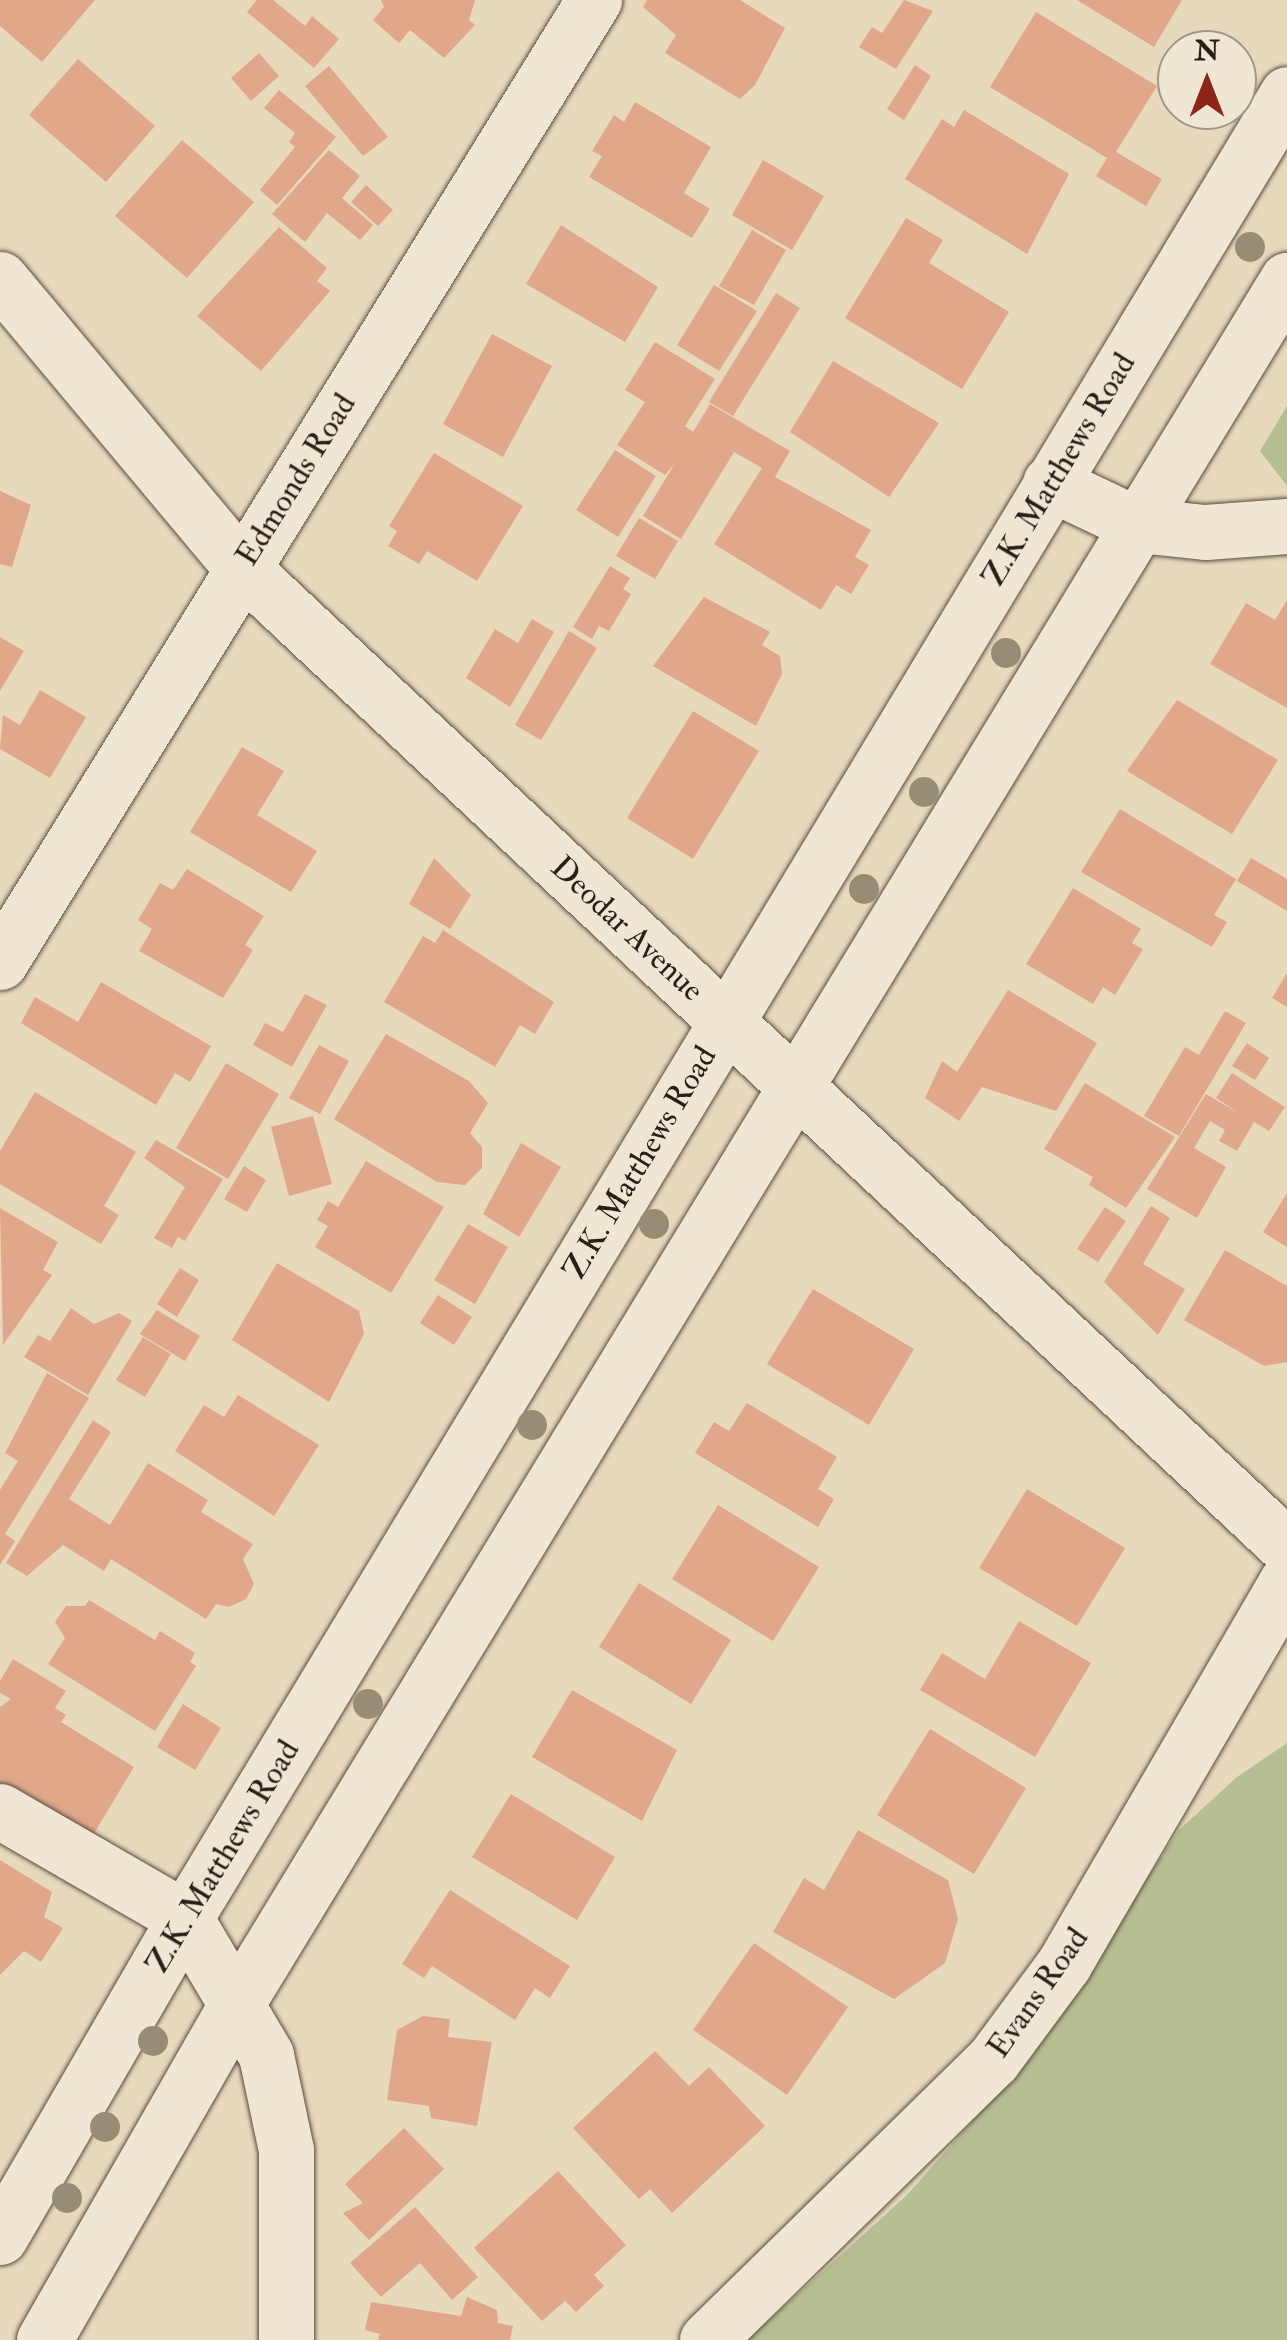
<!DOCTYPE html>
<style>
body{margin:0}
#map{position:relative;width:1287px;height:2340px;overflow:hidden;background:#e7d9bc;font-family:"IM FELL Double Pica",serif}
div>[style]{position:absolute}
.green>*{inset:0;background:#b6bf91}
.building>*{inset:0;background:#e0a78a}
.roads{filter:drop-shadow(0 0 2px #5b4c40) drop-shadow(0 0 2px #5b4c40)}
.minor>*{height:55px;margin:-27.5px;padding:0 27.5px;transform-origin:27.5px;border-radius:27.5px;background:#efe6d3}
.trees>*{width:30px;height:30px;margin:-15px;border-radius:50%;background:#978d75}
span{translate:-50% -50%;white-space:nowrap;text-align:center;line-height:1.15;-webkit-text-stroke:8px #efe6d3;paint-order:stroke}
.street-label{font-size:32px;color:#2c1d16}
.north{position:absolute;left:1157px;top:30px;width:100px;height:100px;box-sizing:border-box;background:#efe6d3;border:2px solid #a19687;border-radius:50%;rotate:0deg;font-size:28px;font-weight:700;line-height:40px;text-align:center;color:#2c1d16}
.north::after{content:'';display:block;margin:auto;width:35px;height:45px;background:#8f2418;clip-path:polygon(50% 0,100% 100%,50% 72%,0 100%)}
</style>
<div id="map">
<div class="green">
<div style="clip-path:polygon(1287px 406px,1287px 486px,1260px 451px)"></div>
<div style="clip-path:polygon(1287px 1743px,1287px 2340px,747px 2340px,907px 2195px,1028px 2058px,1179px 1830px,1237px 1777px)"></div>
</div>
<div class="building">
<div style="clip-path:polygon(0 0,95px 0,42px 62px,0 26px)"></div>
<div style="clip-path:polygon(257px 0,273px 0,305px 26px,312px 16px,339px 39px,314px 68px,247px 12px)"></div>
<div style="clip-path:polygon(381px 0,475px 0,469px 20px,475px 25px,444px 58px,410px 30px,399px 43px,373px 20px,384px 7px)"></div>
<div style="clip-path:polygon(647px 0,740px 0,785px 28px,755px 85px,740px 99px,665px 53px,676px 35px,643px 7px)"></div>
<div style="clip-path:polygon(904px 0,933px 11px,896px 69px,859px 47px,872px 27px,882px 33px)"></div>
<div style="clip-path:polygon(1077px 0,1182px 0,1154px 47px)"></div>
<div style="clip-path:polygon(1036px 12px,1157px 86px,1116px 152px,1162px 179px,1146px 206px,1096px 176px,1107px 158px,990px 87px)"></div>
<div style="clip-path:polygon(259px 53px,279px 76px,251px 101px,231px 78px)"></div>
<div style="clip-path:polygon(78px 59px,155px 126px,106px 182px,29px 115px)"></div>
<div style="clip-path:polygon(915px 65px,931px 76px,904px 120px,887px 109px)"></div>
<div style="clip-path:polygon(329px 66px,388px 137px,363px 156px,305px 86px)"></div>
<div style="clip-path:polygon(279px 90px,336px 137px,277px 205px,260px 190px,295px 147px,289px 142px,295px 133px,264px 108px)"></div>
<div style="clip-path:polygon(635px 102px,711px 147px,684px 193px,710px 209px,692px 238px,589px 177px,602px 156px,592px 151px,614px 115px,624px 122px)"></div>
<div style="clip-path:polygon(964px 110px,1069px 174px,1027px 254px,905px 179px,942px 119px,954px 127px)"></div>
<div style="clip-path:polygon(182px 140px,254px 202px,187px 278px,115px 216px)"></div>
<div style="clip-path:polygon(329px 150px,360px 176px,342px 198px,373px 225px,360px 240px,327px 213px,305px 242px,272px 214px)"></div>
<div style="clip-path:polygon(763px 160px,824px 196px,792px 250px,732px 215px)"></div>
<div style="clip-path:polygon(366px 185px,393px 210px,378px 226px,351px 202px)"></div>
<div style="clip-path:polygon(906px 218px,943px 240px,929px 263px,1009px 312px,962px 389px,845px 318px)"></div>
<div style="clip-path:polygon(561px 225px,658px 287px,625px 342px,526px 284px)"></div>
<div style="clip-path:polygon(279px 227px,327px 268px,317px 281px,330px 291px,261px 371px,197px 316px)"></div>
<div style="clip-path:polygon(752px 230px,786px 250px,754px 305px,719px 286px)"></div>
<div style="clip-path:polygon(714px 285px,757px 311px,719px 371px,677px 345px)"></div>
<div style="clip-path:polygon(776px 293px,800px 308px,733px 416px,709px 402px)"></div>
<div style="clip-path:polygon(492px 334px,552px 366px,503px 457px,443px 424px)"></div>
<div style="clip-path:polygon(655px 342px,715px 379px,685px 426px,693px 432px,710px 404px,790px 451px,775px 477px,871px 530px,855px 557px,869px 565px,851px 594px,836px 585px,821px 610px,714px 544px,762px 468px,734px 452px,681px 539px,643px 516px,675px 463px,665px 475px,617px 445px,645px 402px,625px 390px)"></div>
<div style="clip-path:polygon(833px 361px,939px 423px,889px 497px,790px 432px)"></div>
<div style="clip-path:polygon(615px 450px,656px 476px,618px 537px,576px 510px)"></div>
<div style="clip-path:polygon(434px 453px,523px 506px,477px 581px,427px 551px,419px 564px,388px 546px,397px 531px,389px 526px)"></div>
<div style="clip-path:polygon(0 491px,31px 505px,12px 567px,0 564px)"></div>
<div style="clip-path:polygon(639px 518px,678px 541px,655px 579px,616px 556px)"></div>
<div style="clip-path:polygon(610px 566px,630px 578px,623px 589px,631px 594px,609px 631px,599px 626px,592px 639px,573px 627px)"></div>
<div style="clip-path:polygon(704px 597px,770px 632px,762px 645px,780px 656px,782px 674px,756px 726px,653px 666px)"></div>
<div style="clip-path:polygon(1287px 600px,1287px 708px,1210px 664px,1246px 603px,1275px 620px)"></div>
<div style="clip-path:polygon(532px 619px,554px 632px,510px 707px,466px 678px,495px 629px,518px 643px)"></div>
<div style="clip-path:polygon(569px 631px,597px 648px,541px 740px,515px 725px)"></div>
<div style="clip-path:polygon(0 637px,24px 651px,0 691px)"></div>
<div style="clip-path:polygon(40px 690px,86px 717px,50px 778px,0 749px,3px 715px,20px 725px)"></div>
<div style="clip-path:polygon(1177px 700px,1278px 760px,1232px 834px,1127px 771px)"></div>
<div style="clip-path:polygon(693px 711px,759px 751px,693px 859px,627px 818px)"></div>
<div style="clip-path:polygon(242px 747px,284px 771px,257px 815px,317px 851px,291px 892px,190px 832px)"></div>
<div style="clip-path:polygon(1120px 809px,1236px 879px,1214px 915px,1227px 922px,1212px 947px,1081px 872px)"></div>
<div style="clip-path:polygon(434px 858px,471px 895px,450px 929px,409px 904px)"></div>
<div style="clip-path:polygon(1251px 858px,1287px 879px,1287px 911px,1237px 881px)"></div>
<div style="clip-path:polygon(187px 869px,264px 916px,245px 945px,253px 950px,223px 998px,139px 951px,152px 929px,138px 920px,160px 883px,173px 890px)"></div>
<div style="clip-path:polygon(1073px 888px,1141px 929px,1132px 943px,1143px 949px,1115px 995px,1103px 987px,1093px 1004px,1026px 964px)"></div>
<div style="clip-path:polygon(443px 930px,554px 1002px,535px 1034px,520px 1025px,495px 1067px,384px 1002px,423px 936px,435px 943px)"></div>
<div style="clip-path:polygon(1287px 973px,1287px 1007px,1272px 998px)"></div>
<div style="clip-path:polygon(101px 982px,211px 1046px,190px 1082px,175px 1073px,156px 1105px,21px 1023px,35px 997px,78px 1022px)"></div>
<div style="clip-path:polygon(1008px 990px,1097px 1043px,1056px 1111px,982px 1087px,959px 1121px,925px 1098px,942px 1061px,957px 1072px)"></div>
<div style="clip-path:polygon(305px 994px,327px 1005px,292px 1067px,253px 1045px,265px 1023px,283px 1032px)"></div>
<div style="clip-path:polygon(1225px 1011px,1246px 1023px,1179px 1136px,1144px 1116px,1185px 1047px,1199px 1055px)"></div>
<div style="clip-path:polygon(386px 1034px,469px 1081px,488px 1103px,470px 1133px,482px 1147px,482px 1168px,465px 1185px,437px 1182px,334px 1119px)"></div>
<div style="clip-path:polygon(1247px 1043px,1269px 1058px,1255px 1080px,1232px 1066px)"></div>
<div style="clip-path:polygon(319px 1045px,349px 1061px,320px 1114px,289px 1098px)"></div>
<div style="clip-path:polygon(226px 1063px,279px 1094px,228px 1179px,176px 1148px)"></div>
<div style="clip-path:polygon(1232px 1073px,1285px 1107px,1269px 1131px,1254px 1122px,1237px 1151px,1219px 1141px,1225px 1130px,1210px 1121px,1194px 1148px,1226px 1167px,1197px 1218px,1147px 1189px,1206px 1094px,1240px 1114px,1216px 1098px)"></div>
<div style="clip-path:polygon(1085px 1083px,1175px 1137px,1126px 1208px,1089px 1185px,1093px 1177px,1044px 1149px)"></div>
<div style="clip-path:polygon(35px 1092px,136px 1152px,104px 1206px,119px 1215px,101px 1244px,0 1184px,0 1151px)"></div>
<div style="clip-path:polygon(313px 1116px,332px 1184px,289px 1196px,271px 1127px)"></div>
<div style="clip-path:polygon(156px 1140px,223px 1179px,185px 1241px,178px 1237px,172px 1248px,154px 1238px,185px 1187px,144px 1158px)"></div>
<div style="clip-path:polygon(521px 1143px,561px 1167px,519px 1237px,483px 1214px)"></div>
<div style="clip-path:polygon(366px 1161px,444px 1207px,391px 1293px,315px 1247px,328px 1226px,317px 1220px,328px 1201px,338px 1207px)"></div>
<div style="clip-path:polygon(244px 1166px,266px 1180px,247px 1212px,224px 1199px)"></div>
<div style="clip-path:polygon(1287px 1193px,1287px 1247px,1263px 1232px)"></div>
<div style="clip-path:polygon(1151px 1206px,1170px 1218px,1143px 1264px,1185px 1289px,1158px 1335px,1104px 1282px)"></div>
<div style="clip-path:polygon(1105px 1207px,1126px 1221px,1098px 1262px,1077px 1249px)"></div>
<div style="clip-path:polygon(0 1208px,58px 1242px,43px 1270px,52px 1275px,3px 1345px)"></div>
<div style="clip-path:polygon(468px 1224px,508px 1247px,475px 1304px,434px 1280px)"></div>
<div style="clip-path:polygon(1225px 1250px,1287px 1286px,1287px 1362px,1264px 1366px,1184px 1320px)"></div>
<div style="clip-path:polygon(277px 1263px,359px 1311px,364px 1334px,329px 1402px,232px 1340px)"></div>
<div style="clip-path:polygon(180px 1268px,199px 1280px,177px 1317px,157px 1304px)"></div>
<div style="clip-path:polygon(813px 1289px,914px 1349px,869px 1425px,767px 1364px)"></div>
<div style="clip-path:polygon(438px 1295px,472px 1317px,454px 1345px,420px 1323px)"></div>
<div style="clip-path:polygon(71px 1308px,94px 1324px,119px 1313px,132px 1321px,88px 1395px,24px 1357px,38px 1335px,50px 1341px)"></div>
<div style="clip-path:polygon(157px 1310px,200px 1336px,185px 1361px,140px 1334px)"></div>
<div style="clip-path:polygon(143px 1337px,171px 1354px,145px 1397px,116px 1380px)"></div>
<div style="clip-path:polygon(47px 1373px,89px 1398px,5px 1534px,15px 1541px,0 1565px,0 1490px,18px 1461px,5px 1453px)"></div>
<div style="clip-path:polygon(238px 1395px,319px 1445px,274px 1516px,175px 1451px,204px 1405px,224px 1417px)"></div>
<div style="clip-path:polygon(747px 1403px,837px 1457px,818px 1489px,834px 1499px,818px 1527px,695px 1453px,714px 1422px,729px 1431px)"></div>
<div style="clip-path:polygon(93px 1420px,111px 1432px,69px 1499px,110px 1525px,148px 1463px,208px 1500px,201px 1512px,253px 1544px,243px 1559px,254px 1584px,246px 1599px,229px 1607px,216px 1604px,206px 1619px,111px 1559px,104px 1571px,63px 1545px,27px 1576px,6px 1563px)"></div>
<div style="clip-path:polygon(1027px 1489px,1125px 1548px,1077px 1626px,979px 1568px)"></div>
<div style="clip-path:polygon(718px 1505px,819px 1567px,773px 1641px,672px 1579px)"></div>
<div style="clip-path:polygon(639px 1583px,731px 1640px,691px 1704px,599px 1647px)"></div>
<div style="clip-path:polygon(89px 1600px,155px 1640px,160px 1631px,195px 1653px,190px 1662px,196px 1666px,155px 1731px,48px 1664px,65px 1638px,55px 1622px,66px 1606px,85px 1606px)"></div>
<div style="clip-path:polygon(1019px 1621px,1091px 1663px,1035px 1757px,920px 1690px,942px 1653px,985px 1679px)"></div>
<div style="clip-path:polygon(13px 1659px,66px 1691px,55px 1708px,66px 1715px,61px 1722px,134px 1767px,93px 1835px,19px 1790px,15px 1797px,0 1787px,0 1707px,11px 1699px,0 1693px,0 1681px)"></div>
<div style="clip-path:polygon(572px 1690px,677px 1750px,642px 1821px,532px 1757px)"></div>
<div style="clip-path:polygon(183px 1704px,221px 1728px,195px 1770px,157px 1747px)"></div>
<div style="clip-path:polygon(930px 1729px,1026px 1788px,974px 1874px,877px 1815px)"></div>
<div style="clip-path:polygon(511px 1794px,615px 1857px,577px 1920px,472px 1857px)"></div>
<div style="clip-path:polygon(858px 1830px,948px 1880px,958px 1919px,945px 1963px,894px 1999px,773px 1932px,804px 1878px,824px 1890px)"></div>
<div style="clip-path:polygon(0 1860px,52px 1892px,44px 1917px,63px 1928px,41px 1962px,24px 1951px,0 1975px)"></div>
<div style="clip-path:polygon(450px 1890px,570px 1966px,550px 1998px,535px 1988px,515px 2020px,432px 1966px,424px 1978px,402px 1964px)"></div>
<div style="clip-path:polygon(754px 1943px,848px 2007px,787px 2095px,693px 2030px)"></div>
<div style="clip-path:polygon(423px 2016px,450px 2019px,448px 2037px,492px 2042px,477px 2126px,431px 2118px,429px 2106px,387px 2100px,397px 2030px)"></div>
<div style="clip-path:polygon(655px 2051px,689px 2086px,709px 2067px,765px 2126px,672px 2213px,650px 2189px,639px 2199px,573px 2128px)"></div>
<div style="clip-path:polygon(404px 2128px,444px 2169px,369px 2240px,343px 2213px,363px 2203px,345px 2184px)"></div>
<div style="clip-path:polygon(558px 2171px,626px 2245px,594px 2275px,604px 2286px,576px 2312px,565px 2301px,542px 2321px,474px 2248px)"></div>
<div style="clip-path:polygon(415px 2207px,478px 2277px,452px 2300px,420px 2263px,381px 2297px,350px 2263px)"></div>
<div style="clip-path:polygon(467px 2297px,497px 2310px,498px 2323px,513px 2326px,510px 2340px,378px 2340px,380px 2334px,365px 2330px,371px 2302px,461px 2316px)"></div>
</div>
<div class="roads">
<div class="minor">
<div style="left:0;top:279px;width:376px;rotate:50.1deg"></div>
<div style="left:241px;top:567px;width:1433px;rotate:43.13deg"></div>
<div style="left:1050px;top:483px;width:98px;rotate:25.5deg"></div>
<div style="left:1138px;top:525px;width:67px;rotate:6deg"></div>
<div style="left:1205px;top:532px;width:82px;rotate:-4.2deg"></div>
<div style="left:0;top:962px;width:1131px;rotate:-58.31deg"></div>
<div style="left:0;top:1811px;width:214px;rotate:30deg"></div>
<div style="left:185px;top:1918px;width:159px;rotate:59.4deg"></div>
<div style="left:266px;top:2055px;width:97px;rotate:78.1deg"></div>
<div style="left:286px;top:2150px;width:190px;rotate:90deg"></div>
<div style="left:0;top:2237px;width:375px;rotate:-59.9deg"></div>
<div style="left:188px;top:1913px;width:2125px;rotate:-58.86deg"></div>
<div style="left:44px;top:2340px;width:388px;rotate:-60.2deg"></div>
<div style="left:237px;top:2003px;width:2018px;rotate:-58.64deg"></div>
<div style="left:707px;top:2340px;width:400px;rotate:-44.4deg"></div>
<div style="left:993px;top:2060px;width:119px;rotate:-53.5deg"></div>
<div style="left:1064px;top:1964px;width:443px;rotate:-59.8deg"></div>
</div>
</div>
<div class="trees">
<div style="left:1250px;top:247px"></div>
<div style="left:1006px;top:653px"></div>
<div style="left:924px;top:792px"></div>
<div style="left:864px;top:889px"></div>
<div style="left:654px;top:1224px"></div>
<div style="left:532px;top:1425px"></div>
<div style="left:368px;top:1704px"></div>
<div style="left:153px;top:2041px"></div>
<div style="left:105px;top:2127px"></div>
<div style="left:67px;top:2198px"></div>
</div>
<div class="street-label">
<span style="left:1059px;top:470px;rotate:-59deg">Z.K. Matthews Road</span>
<span style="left:296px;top:480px;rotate:-58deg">Edmonds Road</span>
<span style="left:627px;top:929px;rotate:43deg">Deodar Avenue</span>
<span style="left:640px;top:1163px;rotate:-59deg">Z.K. Matthews Road</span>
<span style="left:223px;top:1857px;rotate:-59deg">Z.K. Matthews Road</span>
<span style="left:1038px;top:1993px;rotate:-55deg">Evans Road</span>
</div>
<div class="north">N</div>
</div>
